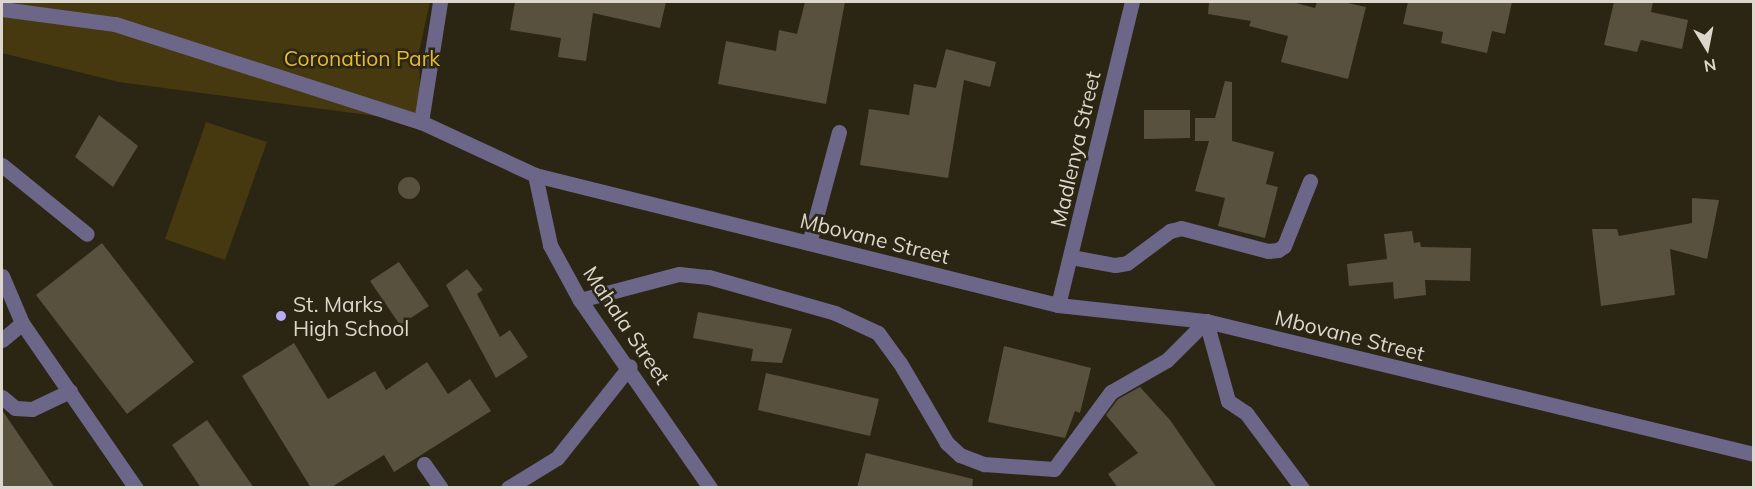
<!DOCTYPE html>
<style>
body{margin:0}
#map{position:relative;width:1755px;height:489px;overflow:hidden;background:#2b2513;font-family:Mulish,sans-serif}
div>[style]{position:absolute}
.green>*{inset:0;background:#46380f}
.building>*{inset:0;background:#58513d}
.round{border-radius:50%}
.minor>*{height:15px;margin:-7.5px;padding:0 7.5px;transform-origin:7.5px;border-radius:7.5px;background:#6c6689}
.dots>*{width:16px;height:16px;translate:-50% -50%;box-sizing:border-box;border:3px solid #2b2513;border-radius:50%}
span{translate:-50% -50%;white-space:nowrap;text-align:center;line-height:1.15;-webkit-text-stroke:5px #2b2513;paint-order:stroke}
.park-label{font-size:21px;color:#e4bb2e}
.street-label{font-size:21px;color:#dbd7cc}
.poi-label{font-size:21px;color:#dbd7cc}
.left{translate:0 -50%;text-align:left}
.frame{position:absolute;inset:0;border:3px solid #dbd7cc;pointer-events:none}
.north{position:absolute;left:1677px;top:18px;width:60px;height:60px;-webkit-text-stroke:4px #2b2513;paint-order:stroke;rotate:170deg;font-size:16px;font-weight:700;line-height:24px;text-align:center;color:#dbd7cc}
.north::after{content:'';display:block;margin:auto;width:21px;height:27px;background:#dbd7cc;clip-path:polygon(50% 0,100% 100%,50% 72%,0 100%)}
</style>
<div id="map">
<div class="green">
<div style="clip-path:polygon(2px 2px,430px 2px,419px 52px,421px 122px,119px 82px,2px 53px)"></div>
<div style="clip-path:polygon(206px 122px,267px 142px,225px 260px,165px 239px)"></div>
</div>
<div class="building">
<div style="clip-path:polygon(515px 2px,666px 2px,660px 28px,593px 13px,586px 61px,558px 57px,561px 38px,510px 30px)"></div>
<div style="clip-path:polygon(805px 2px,845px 2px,826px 104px,718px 84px,726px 41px,776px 51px,779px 30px,797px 34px)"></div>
<div style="clip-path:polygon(1209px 2px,1292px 2px,1315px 8px,1317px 2px,1343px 2px,1366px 7px,1348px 79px,1281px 62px,1288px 36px,1249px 26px,1251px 21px,1208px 14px)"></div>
<div style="clip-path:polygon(1408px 2px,1512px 2px,1505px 34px,1492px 31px,1487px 53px,1441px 43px,1443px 32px,1403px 24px)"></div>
<div style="clip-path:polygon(1614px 2px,1653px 2px,1651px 12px,1688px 20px,1682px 49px,1641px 40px,1637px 52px,1604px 45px)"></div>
<div style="clip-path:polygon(946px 49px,996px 62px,990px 87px,964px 80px,948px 178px,860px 165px,869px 109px,909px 115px,914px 84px,936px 88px)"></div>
<div style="clip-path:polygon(1225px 81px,1232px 82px,1232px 141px,1274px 152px,1266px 184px,1278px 187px,1265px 238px,1218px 226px,1225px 198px,1195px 191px,1209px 141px,1195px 141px,1195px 118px,1215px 118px)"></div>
<div style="clip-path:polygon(1144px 110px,1190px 110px,1190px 138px,1144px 139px)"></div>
<div style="clip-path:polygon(99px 115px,138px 146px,113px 187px,75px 157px)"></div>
<div class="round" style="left:398px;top:177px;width:22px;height:22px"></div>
<div style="clip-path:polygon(1692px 198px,1719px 200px,1707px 259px,1670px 249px,1675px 295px,1601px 306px,1592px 229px,1617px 229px,1619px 236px,1692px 223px)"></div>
<div style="clip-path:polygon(1412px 231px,1414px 243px,1420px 242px,1421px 247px,1471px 248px,1470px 281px,1425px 280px,1426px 295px,1394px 299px,1393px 282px,1349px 286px,1347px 264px,1387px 259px,1384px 234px)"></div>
<div style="clip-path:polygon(102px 243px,194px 362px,127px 414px,36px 295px)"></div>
<div style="clip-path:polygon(399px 262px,429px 306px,400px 325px,370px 281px)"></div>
<div style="clip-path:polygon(467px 269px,483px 290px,477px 294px,500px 337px,510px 330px,528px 357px,496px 378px,446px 285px)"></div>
<div style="clip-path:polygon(698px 312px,792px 329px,782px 363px,751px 361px,753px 349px,693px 338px)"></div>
<div style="clip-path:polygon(294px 343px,328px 399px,375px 371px,386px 390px,427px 362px,448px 394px,470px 379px,491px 411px,394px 472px,384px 455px,330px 488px,311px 488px,242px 376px)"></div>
<div style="clip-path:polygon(1004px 346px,1091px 368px,1080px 413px,1075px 411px,1065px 438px,988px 422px)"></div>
<div style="clip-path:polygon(766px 373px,879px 399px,870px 436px,758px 410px)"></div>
<div style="clip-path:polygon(1140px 387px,1170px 420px,1217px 488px,1118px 488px,1108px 474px,1138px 453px,1106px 415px,1118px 399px)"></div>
<div style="clip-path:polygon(2px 409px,2px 410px,55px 488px,2px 488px)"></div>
<div style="clip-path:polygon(207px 420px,254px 488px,201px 488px,172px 445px)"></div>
<div style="clip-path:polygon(866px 453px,973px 479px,972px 488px,857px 488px)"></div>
</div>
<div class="minor">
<div style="left:2px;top:9px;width:114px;rotate:7.6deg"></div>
<div style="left:115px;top:24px;width:321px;rotate:17.8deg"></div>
<div style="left:421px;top:122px;width:126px;rotate:24.9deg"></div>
<div style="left:535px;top:175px;width:539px;rotate:13.96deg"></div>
<div style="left:1058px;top:305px;width:149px;rotate:6.2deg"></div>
<div style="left:1206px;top:321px;width:564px;rotate:13.64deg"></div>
<div style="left:421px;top:122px;width:121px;rotate:-81deg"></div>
<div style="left:2px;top:165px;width:109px;rotate:39.1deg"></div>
<div style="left:535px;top:175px;width:72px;rotate:77.9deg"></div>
<div style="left:550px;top:245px;width:63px;rotate:61.4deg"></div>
<div style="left:580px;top:300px;width:229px;rotate:55.3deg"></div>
<div style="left:809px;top:243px;width:115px;rotate:-74.9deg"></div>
<div style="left:1071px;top:257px;width:45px;rotate:10.3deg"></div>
<div style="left:1115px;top:265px;width:12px;rotate:-9deg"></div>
<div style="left:1127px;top:263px;width:54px;rotate:-36.7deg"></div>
<div style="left:1170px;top:231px;width:11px;rotate:-15deg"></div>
<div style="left:1181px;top:228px;width:90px;rotate:14.8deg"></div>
<div style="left:1268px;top:251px;width:10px;rotate:-6deg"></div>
<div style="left:1278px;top:250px;width:7px;rotate:-34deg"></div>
<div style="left:1284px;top:246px;width:70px;rotate:-68.2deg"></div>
<div style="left:2px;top:276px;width:51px;rotate:66.9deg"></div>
<div style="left:22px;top:323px;width:201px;rotate:55.4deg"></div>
<div style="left:580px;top:300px;width:102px;rotate:-14.7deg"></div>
<div style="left:679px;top:274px;width:30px;rotate:6deg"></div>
<div style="left:709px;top:277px;width:131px;rotate:15.9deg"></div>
<div style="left:835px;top:313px;width:47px;rotate:24.9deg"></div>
<div style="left:878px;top:333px;width:37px;rotate:54deg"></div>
<div style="left:900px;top:363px;width:93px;rotate:59.6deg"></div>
<div style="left:947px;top:443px;width:18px;rotate:43deg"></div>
<div style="left:960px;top:455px;width:26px;rotate:21deg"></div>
<div style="left:984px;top:464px;width:70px;rotate:4.1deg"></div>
<div style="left:1054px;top:469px;width:96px;rotate:-53.5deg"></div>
<div style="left:1111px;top:392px;width:64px;rotate:-29.7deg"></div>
<div style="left:1167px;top:360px;width:55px;rotate:-45deg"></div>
<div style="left:1206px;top:321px;width:83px;rotate:74.6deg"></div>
<div style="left:1228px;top:401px;width:22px;rotate:34deg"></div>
<div style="left:1246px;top:413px;width:94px;rotate:53.3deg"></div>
<div style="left:1058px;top:305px;width:312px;rotate:-76.3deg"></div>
<div style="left:2px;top:340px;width:26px;rotate:-40deg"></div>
<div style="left:2px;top:397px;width:17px;rotate:40deg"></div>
<div style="left:15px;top:408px;width:17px;rotate:3deg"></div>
<div style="left:32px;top:409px;width:42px;rotate:-25.3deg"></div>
<div style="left:424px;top:464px;width:29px;rotate:55deg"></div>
<div style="left:508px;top:488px;width:57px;rotate:-31.5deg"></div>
<div style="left:557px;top:458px;width:117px;rotate:-51.6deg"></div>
</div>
<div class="dots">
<div style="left:281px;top:316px;background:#b9abf7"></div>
</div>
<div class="park-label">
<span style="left:362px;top:58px">Coronation Park</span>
</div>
<div class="street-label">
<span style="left:1075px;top:149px;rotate:-77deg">Madlenya Street</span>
<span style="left:875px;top:238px;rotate:14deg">Mbovane Street</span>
<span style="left:627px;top:325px;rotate:56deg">Mahala Street</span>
<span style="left:1350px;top:335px;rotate:14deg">Mbovane Street</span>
</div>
<div class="poi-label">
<span class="left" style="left:293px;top:316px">St. Marks<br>High School</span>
</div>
<div class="frame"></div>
<div class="north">N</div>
</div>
